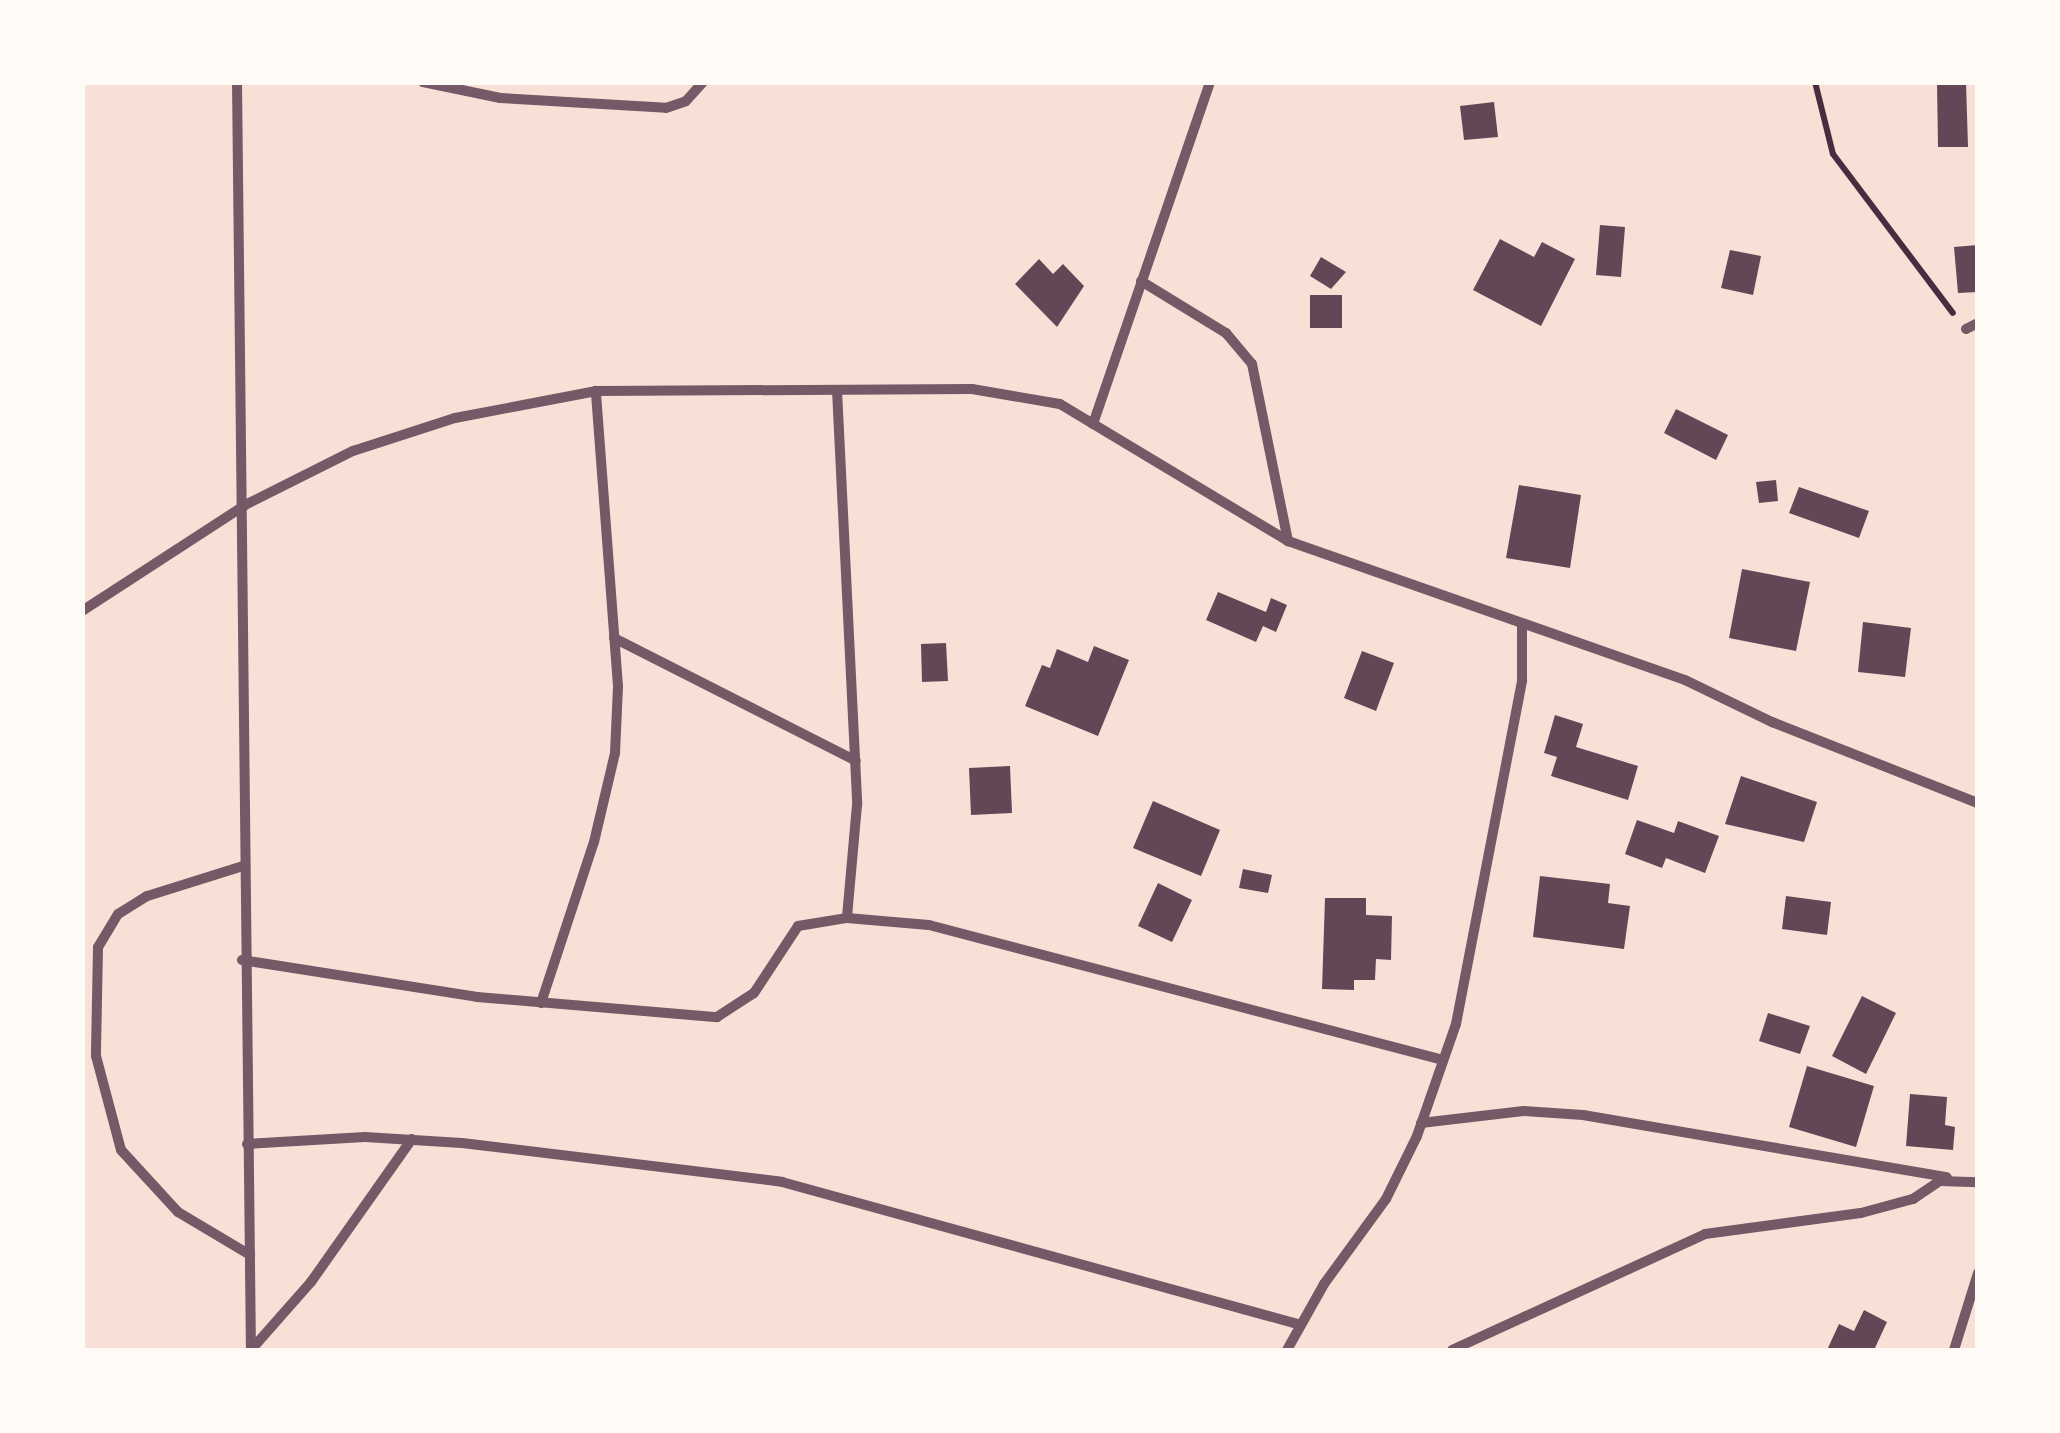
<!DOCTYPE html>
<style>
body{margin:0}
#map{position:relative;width:2060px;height:1433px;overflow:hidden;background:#f7e1d7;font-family:Bitter,serif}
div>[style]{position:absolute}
.building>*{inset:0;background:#644757}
.path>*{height:6px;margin:-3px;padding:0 3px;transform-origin:3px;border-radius:3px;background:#4a2c40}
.minor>*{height:10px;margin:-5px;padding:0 5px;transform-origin:5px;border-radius:5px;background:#755966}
span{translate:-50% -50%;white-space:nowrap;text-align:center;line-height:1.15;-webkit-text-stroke:10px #fffaf5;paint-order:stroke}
.frame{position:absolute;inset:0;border:85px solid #fffaf5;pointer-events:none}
</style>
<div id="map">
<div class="building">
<div style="clip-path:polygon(1937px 82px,1966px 82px,1968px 147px,1938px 147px)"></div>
<div style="clip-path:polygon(1494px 102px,1498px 137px,1464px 140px,1460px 106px)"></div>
<div style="clip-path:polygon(1600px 225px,1625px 227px,1621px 277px,1596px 275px)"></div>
<div style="clip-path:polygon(1500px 239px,1534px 257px,1542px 242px,1575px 259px,1541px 326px,1473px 290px)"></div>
<div style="clip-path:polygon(1978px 245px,1978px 292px,1958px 293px,1954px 247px)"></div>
<div style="clip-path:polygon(1730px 250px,1761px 256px,1753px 295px,1721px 288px)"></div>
<div style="clip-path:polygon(1321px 257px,1346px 272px,1331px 289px,1310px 276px)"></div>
<div style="clip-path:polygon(1039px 259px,1053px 274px,1063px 264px,1084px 286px,1057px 327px,1015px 284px)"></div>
<div style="clip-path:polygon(1310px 295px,1342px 295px,1342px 328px,1310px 328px)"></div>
<div style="clip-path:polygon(1676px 409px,1728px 435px,1716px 460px,1664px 433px)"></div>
<div style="clip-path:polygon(1776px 480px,1778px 501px,1759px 503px,1756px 482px)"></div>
<div style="clip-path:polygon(1519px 485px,1581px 495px,1570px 568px,1506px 558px)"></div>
<div style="clip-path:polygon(1799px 487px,1869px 511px,1859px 538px,1789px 513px)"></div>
<div style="clip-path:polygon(1742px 569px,1810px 582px,1796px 651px,1729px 638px)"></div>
<div style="clip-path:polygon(1218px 592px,1266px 612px,1271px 598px,1287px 605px,1276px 632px,1263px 626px,1256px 642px,1206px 620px)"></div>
<div style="clip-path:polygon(1863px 622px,1911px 628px,1905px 677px,1858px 672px)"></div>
<div style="clip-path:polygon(946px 643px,948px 681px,922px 682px,921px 644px)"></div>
<div style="clip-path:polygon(1094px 646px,1129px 660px,1098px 736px,1025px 706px,1042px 665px,1050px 668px,1057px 649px,1088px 662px)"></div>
<div style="clip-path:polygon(1362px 651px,1394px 663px,1376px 711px,1344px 698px)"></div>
<div style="clip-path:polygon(1555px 715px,1583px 724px,1576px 747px,1638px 766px,1628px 800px,1551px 776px,1557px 757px,1544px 753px)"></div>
<div style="clip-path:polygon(1010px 766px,1012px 813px,971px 815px,969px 768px)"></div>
<div style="clip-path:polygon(1741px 776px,1817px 802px,1804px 842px,1725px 824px)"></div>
<div style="clip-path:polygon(1153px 801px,1220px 830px,1201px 876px,1133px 848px)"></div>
<div style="clip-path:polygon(1637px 820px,1674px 833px,1678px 821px,1719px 836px,1705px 873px,1666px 858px,1662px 868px,1625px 854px)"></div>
<div style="clip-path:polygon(1243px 869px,1272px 875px,1268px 893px,1239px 888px)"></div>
<div style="clip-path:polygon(1540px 876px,1610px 884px,1608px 903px,1630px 906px,1624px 949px,1533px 937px)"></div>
<div style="clip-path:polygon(1158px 883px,1192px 900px,1172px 942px,1138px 926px)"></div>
<div style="clip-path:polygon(1786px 896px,1831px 902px,1827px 935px,1782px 929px)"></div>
<div style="clip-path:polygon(1325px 898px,1366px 898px,1366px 915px,1392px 916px,1391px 960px,1376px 959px,1375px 980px,1354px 980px,1354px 990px,1322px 989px)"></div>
<div style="clip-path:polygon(1862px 996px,1896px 1013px,1866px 1074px,1832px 1056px)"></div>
<div style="clip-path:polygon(1768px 1013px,1810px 1026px,1800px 1054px,1759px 1041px)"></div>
<div style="clip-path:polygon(1807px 1066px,1874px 1086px,1856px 1147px,1789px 1127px)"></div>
<div style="clip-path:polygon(1910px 1094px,1947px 1097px,1945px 1125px,1955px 1127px,1953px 1150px,1906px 1146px)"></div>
<div style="clip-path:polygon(1864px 1310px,1887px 1322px,1874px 1350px,1827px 1350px,1839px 1324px,1854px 1331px)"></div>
</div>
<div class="path">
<div style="left:1815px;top:82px;width:74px;rotate:76deg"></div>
<div style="left:1833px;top:154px;width:199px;rotate:53deg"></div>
</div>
<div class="minor">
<div style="left:237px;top:82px;width:1268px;rotate:89.37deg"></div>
<div style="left:423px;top:82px;width:79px;rotate:11.7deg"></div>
<div style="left:500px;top:98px;width:166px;rotate:3.4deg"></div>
<div style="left:666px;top:108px;width:21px;rotate:-19deg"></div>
<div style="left:686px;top:101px;width:25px;rotate:-48deg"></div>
<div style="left:1141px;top:281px;width:100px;rotate:31.5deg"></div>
<div style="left:1226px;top:333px;width:40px;rotate:50deg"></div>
<div style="left:1252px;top:364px;width:181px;rotate:78.5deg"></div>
<div style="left:1966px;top:329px;width:13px;rotate:-27deg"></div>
<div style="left:837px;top:390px;width:415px;rotate:87.2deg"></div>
<div style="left:857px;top:805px;width:113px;rotate:95.1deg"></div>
<div style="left:1093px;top:424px;width:361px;rotate:-71.1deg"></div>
<div style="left:82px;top:611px;width:194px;rotate:-33deg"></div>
<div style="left:245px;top:505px;width:121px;rotate:-26.6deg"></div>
<div style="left:353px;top:451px;width:107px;rotate:-17.9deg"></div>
<div style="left:455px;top:418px;width:144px;rotate:-10.8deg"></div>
<div style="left:596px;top:391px;width:376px;rotate:-0.3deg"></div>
<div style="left:972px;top:389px;width:89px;rotate:9.7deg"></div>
<div style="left:1060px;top:404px;width:266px;rotate:31deg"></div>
<div style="left:1288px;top:541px;width:421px;rotate:19.3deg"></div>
<div style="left:1685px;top:680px;width:97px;rotate:25.8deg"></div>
<div style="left:1772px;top:722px;width:221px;rotate:21.5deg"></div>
<div style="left:614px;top:638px;width:271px;rotate:26.9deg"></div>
<div style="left:243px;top:866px;width:101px;rotate:162.6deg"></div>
<div style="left:147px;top:896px;width:34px;rotate:148deg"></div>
<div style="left:118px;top:914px;width:39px;rotate:121deg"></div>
<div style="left:98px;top:947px;width:109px;rotate:91.1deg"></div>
<div style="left:96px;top:1056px;width:97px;rotate:75.1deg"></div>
<div style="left:121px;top:1150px;width:84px;rotate:47.4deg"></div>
<div style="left:178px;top:1212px;width:84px;rotate:30.8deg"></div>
<div style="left:242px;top:960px;width:238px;rotate:8.9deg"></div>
<div style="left:477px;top:997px;width:241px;rotate:4.8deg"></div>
<div style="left:717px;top:1017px;width:44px;rotate:-33deg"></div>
<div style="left:754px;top:993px;width:80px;rotate:-56.7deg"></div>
<div style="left:798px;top:926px;width:50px;rotate:-9.3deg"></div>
<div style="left:847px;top:918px;width:82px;rotate:4.9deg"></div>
<div style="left:929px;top:925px;width:531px;rotate:14.72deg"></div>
<div style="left:541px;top:1003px;width:169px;rotate:-71.8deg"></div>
<div style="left:594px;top:842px;width:91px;rotate:-76.7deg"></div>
<div style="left:615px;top:753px;width:67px;rotate:-87.4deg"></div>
<div style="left:618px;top:686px;width:296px;rotate:-94.3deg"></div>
<div style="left:1421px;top:1123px;width:103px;rotate:-6.7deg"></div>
<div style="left:1523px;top:1111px;width:60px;rotate:3.8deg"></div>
<div style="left:1583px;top:1115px;width:369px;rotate:9.7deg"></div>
<div style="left:247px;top:1144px;width:118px;rotate:-3.4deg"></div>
<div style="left:365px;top:1137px;width:97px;rotate:3.5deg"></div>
<div style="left:462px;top:1143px;width:322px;rotate:6.9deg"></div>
<div style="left:782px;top:1182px;width:538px;rotate:15.4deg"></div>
<div style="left:251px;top:1350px;width:91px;rotate:-48.6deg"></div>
<div style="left:311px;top:1282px;width:175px;rotate:-54.8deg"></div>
<div style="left:1287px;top:1350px;width:76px;rotate:-60.7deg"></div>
<div style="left:1324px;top:1284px;width:105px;rotate:-53.9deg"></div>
<div style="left:1386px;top:1199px;width:70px;rotate:-63.8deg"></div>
<div style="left:1417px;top:1136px;width:119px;rotate:-70.8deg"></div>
<div style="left:1456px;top:1024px;width:350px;rotate:-79.1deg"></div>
<div style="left:1522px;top:680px;width:54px;rotate:-90deg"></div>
<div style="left:1452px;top:1350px;width:278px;rotate:-24.6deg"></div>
<div style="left:1705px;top:1234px;width:157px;rotate:-7.7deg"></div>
<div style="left:1861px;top:1213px;width:54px;rotate:-15.1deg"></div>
<div style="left:1913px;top:1199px;width:32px;rotate:-34deg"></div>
<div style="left:1940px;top:1181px;width:38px;rotate:2deg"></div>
<div style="left:1954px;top:1350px;width:81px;rotate:-72.7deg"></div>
</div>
<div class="frame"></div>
</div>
